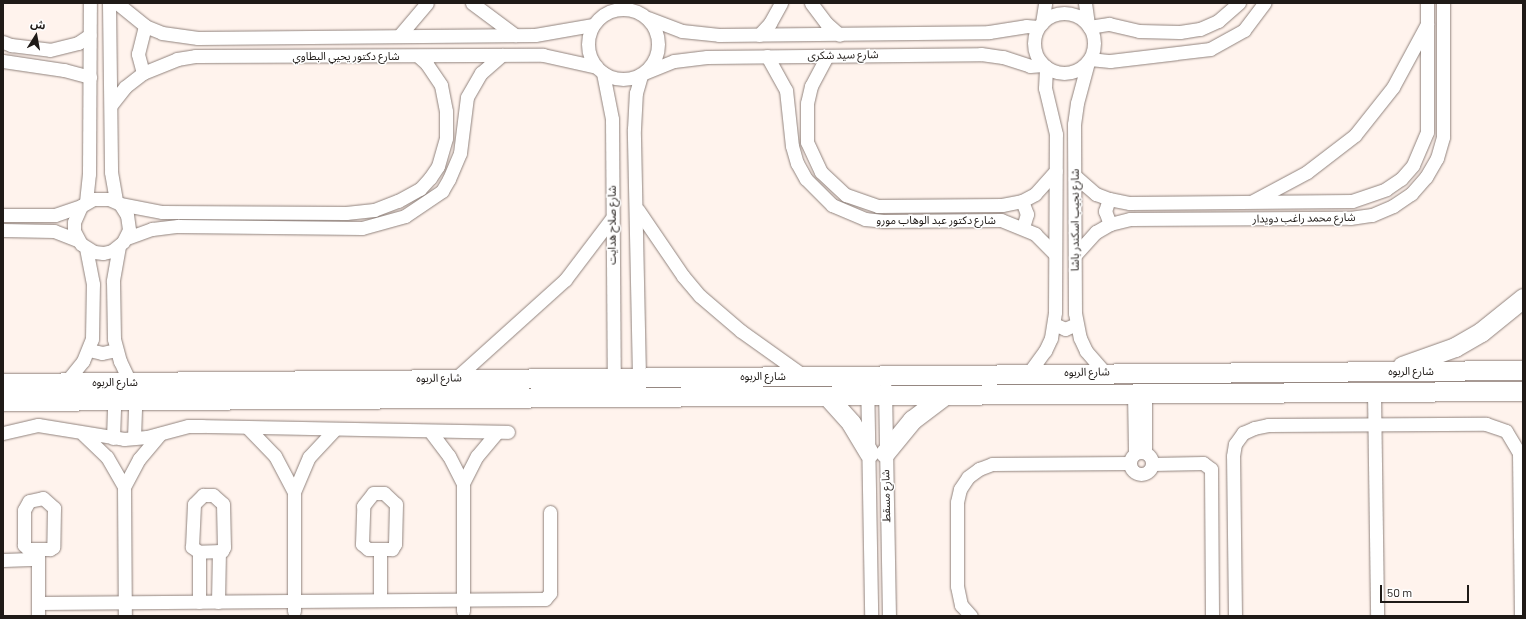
<!DOCTYPE html>
<meta charset="utf-8">
<style>
body{margin:0}
#map{position:relative;width:1526px;height:619px;overflow:hidden;background:#fff3ed;font-family:Barlow,"Noto Sans Arabic",sans-serif}
div>[style]{position:absolute}
.roads{filter:drop-shadow(0 0 1px #91837d) drop-shadow(0 0 1px #91837d)}
.street>*{height:13px;margin:-6.5px;padding:0 6.5px;transform-origin:6.5px;border-radius:6.5px;background:#fff}
.street>.ring{margin:-6.5px;padding:0;box-sizing:content-box;background:none;border:13px solid #fff;border-radius:50%}
.secondary>*{height:19px;margin:-9.5px;padding:0 9.5px;transform-origin:9.5px;border-radius:9.5px;background:#fff}
span{translate:-50% -50%;white-space:nowrap;text-align:center;line-height:1.15;-webkit-text-stroke:3px #fff;paint-order:stroke}
.street-label{font-size:11px;color:#1f1a17}
.frame{position:absolute;inset:0;border:4px solid #1f1a17;pointer-events:none}
.north{position:absolute;left:16px;top:16px;width:40px;height:40px;-webkit-text-stroke:3px #fff;paint-order:stroke;rotate:11deg;font-size:11px;font-weight:700;line-height:16px;text-align:center;color:#1f1a17}
.north::after{content:'';display:block;margin:auto;width:14px;height:18px;background:#1f1a17;clip-path:polygon(50% 0,100% 100%,50% 72%,0 100%)}
.scale{position:absolute;left:1380px;top:585px;width:89px;height:18px;box-sizing:border-box;border:2px solid #1f1a17;border-top:0;padding-left:5px;font-size:12px;line-height:14px;white-space:nowrap;color:#1f1a17;-webkit-text-stroke:3px #fff;paint-order:stroke}
</style>
<div id="map">
<div class="roads">
<div class="street">
<div style="left:109px;top:3px;width:169px;rotate:89.3deg"></div>
<div style="left:111px;top:172px;width:29px;rotate:80deg"></div>
<div style="left:117px;top:3px;width:36px;rotate:39deg"></div>
<div style="left:145px;top:26px;width:18px;rotate:22deg"></div>
<div style="left:162px;top:33px;width:36px;rotate:8deg"></div>
<div style="left:198px;top:38px;width:337px;rotate:-0.5deg"></div>
<div style="left:535px;top:35px;width:59px;rotate:-9.8deg"></div>
<div style="left:472px;top:3px;width:54px;rotate:36.7deg"></div>
<div style="left:811px;top:3px;width:25px;rotate:53deg"></div>
<div style="left:826px;top:23px;width:18px;rotate:41deg"></div>
<div style="left:1085px;top:3px;width:21px;rotate:82deg"></div>
<div class="ring" style="left:588px;top:9px;width:57px;height:57px"></div>
<div class="ring" style="left:1034px;top:13px;width:47px;height:47px"></div>
<div style="left:648px;top:18px;width:36px;rotate:21deg"></div>
<div style="left:682px;top:31px;width:37px;rotate:6deg"></div>
<div style="left:719px;top:35px;width:270px;rotate:-0.6deg"></div>
<div style="left:989px;top:32px;width:37px;rotate:-9deg"></div>
<div style="left:1026px;top:26px;width:12px;rotate:5deg"></div>
<div style="left:1042px;top:23px;width:20px;rotate:-81deg"></div>
<div style="left:1089px;top:27px;width:20px;rotate:-9deg"></div>
<div style="left:1109px;top:24px;width:31px;rotate:13deg"></div>
<div style="left:1139px;top:31px;width:41px;rotate:1.4deg"></div>
<div style="left:1180px;top:32px;width:20px;rotate:-9deg"></div>
<div style="left:1200px;top:29px;width:20px;rotate:-24deg"></div>
<div style="left:1218px;top:21px;width:28px;rotate:-41deg"></div>
<div style="left:759px;top:35px;width:16px;rotate:-47deg"></div>
<div style="left:770px;top:23px;width:23px;rotate:-61deg"></div>
<div style="left:399px;top:36px;width:43px;rotate:-49.7deg"></div>
<div style="left:3px;top:42px;width:9px;rotate:21deg"></div>
<div style="left:11px;top:45px;width:39px;rotate:7deg"></div>
<div style="left:50px;top:50px;width:29px;rotate:-14deg"></div>
<div style="left:78px;top:43px;width:14px;rotate:-34deg"></div>
<div style="left:767px;top:56px;width:39px;rotate:61deg"></div>
<div style="left:786px;top:90px;width:56px;rotate:83.9deg"></div>
<div style="left:792px;top:146px;width:18px;rotate:74deg"></div>
<div style="left:797px;top:163px;width:18px;rotate:61deg"></div>
<div style="left:806px;top:179px;width:37px;rotate:45deg"></div>
<div style="left:832px;top:205px;width:36px;rotate:23deg"></div>
<div style="left:865px;top:219px;width:18px;rotate:6deg"></div>
<div style="left:883px;top:221px;width:118px;rotate:-0.5deg"></div>
<div style="left:1001px;top:220px;width:37px;rotate:22deg"></div>
<div style="left:1035px;top:234px;width:28px;rotate:45deg"></div>
<div style="left:827px;top:56px;width:34px;rotate:118deg"></div>
<div style="left:811px;top:86px;width:17px;rotate:103deg"></div>
<div style="left:807px;top:103px;width:39px;rotate:90deg"></div>
<div style="left:807px;top:142px;width:33px;rotate:65deg"></div>
<div style="left:821px;top:172px;width:34px;rotate:43deg"></div>
<div style="left:846px;top:195px;width:34px;rotate:19deg"></div>
<div style="left:878px;top:206px;width:124px;rotate:-0.5deg"></div>
<div style="left:1002px;top:205px;width:20px;rotate:-11deg"></div>
<div style="left:1022px;top:201px;width:15px;rotate:-28deg"></div>
<div style="left:1035px;top:194px;width:31px;rotate:-48deg"></div>
<div style="left:1090px;top:59px;width:20px;rotate:6deg"></div>
<div style="left:1110px;top:61px;width:101px;rotate:-6.8deg"></div>
<div style="left:1210px;top:49px;width:39px;rotate:-29deg"></div>
<div style="left:1244px;top:30px;width:34px;rotate:-53deg"></div>
<div style="left:3px;top:61px;width:62px;rotate:8.4deg"></div>
<div style="left:64px;top:70px;width:27px;rotate:15deg"></div>
<div style="left:1088px;top:62px;width:42px;rotate:105deg"></div>
<div style="left:1077px;top:103px;width:21px;rotate:98deg"></div>
<div style="left:1074px;top:124px;width:189px;rotate:89.7deg"></div>
<div style="left:1075px;top:313px;width:25px;rotate:79deg"></div>
<div style="left:1080px;top:338px;width:14px;rotate:65deg"></div>
<div style="left:1086px;top:351px;width:28px;rotate:49deg"></div>
<div style="left:143px;top:73px;width:20px;rotate:-105deg"></div>
<div style="left:138px;top:54px;width:29px;rotate:-76deg"></div>
<div style="left:603px;top:73px;width:47px;rotate:78.9deg"></div>
<div style="left:612px;top:119px;width:258px;rotate:89.6deg"></div>
<div style="left:644px;top:73px;width:32px;rotate:-22deg"></div>
<div style="left:674px;top:61px;width:33px;rotate:-7deg"></div>
<div style="left:707px;top:57px;width:274px;rotate:-0.6deg"></div>
<div style="left:981px;top:54px;width:22px;rotate:8deg"></div>
<div style="left:1003px;top:57px;width:28px;rotate:18deg"></div>
<div style="left:1030px;top:66px;width:13px;rotate:-4deg"></div>
<div style="left:111px;top:105px;width:23px;rotate:-52deg"></div>
<div style="left:125px;top:87px;width:23px;rotate:-38deg"></div>
<div style="left:143px;top:73px;width:37px;rotate:-22deg"></div>
<div style="left:177px;top:59px;width:18px;rotate:-9deg"></div>
<div style="left:195px;top:56px;width:348px;rotate:-0.2deg"></div>
<div style="left:543px;top:55px;width:55px;rotate:12.5deg"></div>
<div style="left:1075px;top:176px;width:28px;rotate:41deg"></div>
<div style="left:1096px;top:194px;width:14px;rotate:21deg"></div>
<div style="left:1109px;top:199px;width:21px;rotate:11deg"></div>
<div style="left:1130px;top:203px;width:222px;rotate:-0.5deg"></div>
<div style="left:1352px;top:201px;width:36px;rotate:-19deg"></div>
<div style="left:1386px;top:189px;width:18px;rotate:-34deg"></div>
<div style="left:1401px;top:179px;width:18px;rotate:-49deg"></div>
<div style="left:1413px;top:165px;width:36px;rotate:-67deg"></div>
<div style="left:1427px;top:132px;width:129px;rotate:-90deg"></div>
<div style="left:1109px;top:199px;width:13px;rotate:108deg"></div>
<div style="left:1105px;top:211px;width:14px;rotate:69deg"></div>
<div style="left:1022px;top:201px;width:14px;rotate:69deg"></div>
<div style="left:1027px;top:214px;width:14px;rotate:107deg"></div>
<div style="left:1253px;top:201px;width:61px;rotate:-28.2deg"></div>
<div style="left:1307px;top:172px;width:61px;rotate:-37.6deg"></div>
<div style="left:1355px;top:135px;width:61px;rotate:-51.6deg"></div>
<div style="left:1393px;top:87px;width:72px;rotate:-61.6deg"></div>
<div style="left:86px;top:202px;width:28px;rotate:-84deg"></div>
<div style="left:89px;top:174px;width:171px;rotate:-89.7deg"></div>
<div style="left:120px;top:204px;width:43px;rotate:10.8deg"></div>
<div style="left:162px;top:212px;width:184px;rotate:0.3deg"></div>
<div style="left:346px;top:213px;width:28px;rotate:-6deg"></div>
<div style="left:374px;top:210px;width:26px;rotate:-21deg"></div>
<div style="left:398px;top:201px;width:25px;rotate:-29deg"></div>
<div style="left:420px;top:189px;width:15px;rotate:-48deg"></div>
<div style="left:430px;top:178px;width:14px;rotate:-56deg"></div>
<div style="left:438px;top:166px;width:29px;rotate:-74deg"></div>
<div style="left:446px;top:138px;width:27px;rotate:-90deg"></div>
<div style="left:446px;top:111px;width:26px;rotate:-101deg"></div>
<div style="left:441px;top:85px;width:25px;rotate:-124deg"></div>
<div style="left:427px;top:64px;width:12px;rotate:-138deg"></div>
<div style="left:638px;top:210px;width:80px;rotate:55.7deg"></div>
<div style="left:683px;top:276px;width:26px;rotate:50deg"></div>
<div style="left:700px;top:296px;width:54px;rotate:40.5deg"></div>
<div style="left:741px;top:331px;width:77px;rotate:35.5deg"></div>
<div style="left:3px;top:215px;width:52px"></div>
<div style="left:55px;top:215px;width:28px;rotate:-19deg"></div>
<div style="left:81px;top:206px;width:14px;rotate:-30deg"></div>
<div style="left:93px;top:199px;width:16px"></div>
<div style="left:109px;top:199px;width:12px;rotate:24deg"></div>
<div style="left:120px;top:204px;width:13px;rotate:58deg"></div>
<div style="left:127px;top:215px;width:15px;rotate:82deg"></div>
<div style="left:129px;top:230px;width:13px;rotate:117deg"></div>
<div style="left:123px;top:242px;width:14px;rotate:141deg"></div>
<div style="left:112px;top:251px;width:9px;rotate:167deg"></div>
<div style="left:103px;top:253px;width:9px;rotate:-174deg"></div>
<div style="left:94px;top:252px;width:15px;rotate:-148deg"></div>
<div style="left:81px;top:244px;width:15px;rotate:-118deg"></div>
<div style="left:74px;top:231px;width:9px;rotate:-90deg"></div>
<div style="left:74px;top:222px;width:17px;rotate:-66deg"></div>
<div style="left:3px;top:230px;width:51px;rotate:1.1deg"></div>
<div style="left:54px;top:231px;width:26px;rotate:21deg"></div>
<div style="left:127px;top:238px;width:27px;rotate:-20deg"></div>
<div style="left:152px;top:229px;width:26px;rotate:-7deg"></div>
<div style="left:178px;top:226px;width:184px;rotate:0.6deg"></div>
<div style="left:362px;top:228px;width:45px;rotate:-15.6deg"></div>
<div style="left:405px;top:216px;width:45px;rotate:-34deg"></div>
<div style="left:442px;top:191px;width:14px;rotate:-60deg"></div>
<div style="left:449px;top:179px;width:28px;rotate:-67deg"></div>
<div style="left:460px;top:153px;width:56px;rotate:-82.9deg"></div>
<div style="left:467px;top:97px;width:28px;rotate:-60deg"></div>
<div style="left:481px;top:73px;width:28px;rotate:-41deg"></div>
<div style="left:119px;top:246px;width:36px;rotate:100deg"></div>
<div style="left:113px;top:281px;width:58px;rotate:89deg"></div>
<div style="left:114px;top:339px;width:23px;rotate:75deg"></div>
<div style="left:120px;top:361px;width:23px;rotate:65deg"></div>
<div style="left:1076px;top:254px;width:30px;rotate:-48deg"></div>
<div style="left:1096px;top:232px;width:16px;rotate:-30deg"></div>
<div style="left:1110px;top:224px;width:21px;rotate:-14deg"></div>
<div style="left:1130px;top:219px;width:220px;rotate:-0.3deg"></div>
<div style="left:1350px;top:218px;width:22px;rotate:-8deg"></div>
<div style="left:1372px;top:215px;width:23px;rotate:-23deg"></div>
<div style="left:1393px;top:206px;width:22px;rotate:-34deg"></div>
<div style="left:1411px;top:194px;width:23px;rotate:-49deg"></div>
<div style="left:1426px;top:177px;width:22px;rotate:-60deg"></div>
<div style="left:1437px;top:158px;width:22px;rotate:-74deg"></div>
<div style="left:1443px;top:137px;width:134px;rotate:-90deg"></div>
<div style="left:1054px;top:324px;width:12px;rotate:24deg"></div>
<div style="left:1065px;top:329px;width:12px;rotate:-24deg"></div>
<div style="left:89px;top:350px;width:13px;rotate:13deg"></div>
<div style="left:102px;top:353px;width:14px;rotate:-12deg"></div>
<div style="left:1028px;top:374px;width:29px;rotate:-54deg"></div>
<div style="left:1045px;top:351px;width:14px;rotate:-65deg"></div>
<div style="left:1051px;top:338px;width:26px;rotate:-81deg"></div>
<div style="left:1055px;top:312px;width:178px;rotate:-89.7deg"></div>
<div style="left:1056px;top:134px;width:47px;rotate:-103.4deg"></div>
<div style="left:1045px;top:88px;width:21px;rotate:-87deg"></div>
<div style="left:867px;top:375px;width:241px;rotate:89deg"></div>
<div style="left:639px;top:377px;width:248px;rotate:-91.2deg"></div>
<div style="left:634px;top:129px;width:36px;rotate:-87deg"></div>
<div style="left:636px;top:93px;width:19px;rotate:-74deg"></div>
<div style="left:456px;top:378px;width:147px;rotate:-42deg"></div>
<div style="left:565px;top:280px;width:78px;rotate:-52.8deg"></div>
<div style="left:66px;top:382px;width:27px;rotate:-51deg"></div>
<div style="left:83px;top:361px;width:24px;rotate:-68deg"></div>
<div style="left:92px;top:339px;width:55px;rotate:-89deg"></div>
<div style="left:93px;top:284px;width:37px;rotate:-101deg"></div>
<div style="left:885px;top:388px;width:228px;rotate:89deg"></div>
<div style="left:1374px;top:392px;width:224px;rotate:89.2deg"></div>
<div style="left:1134px;top:393px;width:60px;rotate:89deg"></div>
<div style="left:247px;top:427px;width:40px;rotate:46deg"></div>
<div style="left:275px;top:456px;width:41px;rotate:62.2deg"></div>
<div style="left:430px;top:431px;width:31px;rotate:53deg"></div>
<div style="left:449px;top:456px;width:30px;rotate:63deg"></div>
<div style="left:3px;top:433px;width:36px;rotate:-13deg"></div>
<div style="left:38px;top:425px;width:87px;rotate:9.2deg"></div>
<div style="left:124px;top:439px;width:23px;rotate:-5deg"></div>
<div style="left:147px;top:437px;width:42px;rotate:-15deg"></div>
<div style="left:188px;top:426px;width:14px"></div>
<div style="left:202px;top:426px;width:306px;rotate:1.1deg"></div>
<div style="left:83px;top:434px;width:33px;rotate:44deg"></div>
<div style="left:107px;top:457px;width:34px;rotate:60deg"></div>
<div style="left:124px;top:487px;width:129px;rotate:89.6deg"></div>
<div style="left:113px;top:438px;width:38px;rotate:-88deg"></div>
<div style="left:134px;top:438px;width:38px;rotate:-88deg"></div>
<div class="ring" style="left:1130px;top:452px;width:9px;height:9px"></div>
<div style="left:1145px;top:452px;width:59px;rotate:-90deg"></div>
<div style="left:1152px;top:464px;width:51px;rotate:-1.1deg"></div>
<div style="left:1203px;top:463px;width:10px;rotate:37deg"></div>
<div style="left:1211px;top:469px;width:147px;rotate:89.6deg"></div>
<div style="left:124px;top:487px;width:32px;rotate:-62deg"></div>
<div style="left:139px;top:459px;width:33px;rotate:-50deg"></div>
<div style="left:373px;top:493px;width:11px"></div>
<div style="left:384px;top:493px;width:16px;rotate:43deg"></div>
<div style="left:396px;top:504px;width:40px;rotate:91.4deg"></div>
<div style="left:395px;top:544px;width:6px;rotate:121deg"></div>
<div style="left:392px;top:549px;width:24px;rotate:180deg"></div>
<div style="left:368px;top:549px;width:8px;rotate:-140deg"></div>
<div style="left:362px;top:544px;width:38px;rotate:-88deg"></div>
<div style="left:363px;top:506px;width:16px;rotate:-52deg"></div>
<div style="left:203px;top:495px;width:10px"></div>
<div style="left:213px;top:495px;width:13px;rotate:42deg"></div>
<div style="left:223px;top:504px;width:43px;rotate:88.7deg"></div>
<div style="left:224px;top:547px;width:4px;rotate:117deg"></div>
<div style="left:222px;top:551px;width:23px;rotate:178deg"></div>
<div style="left:199px;top:552px;width:9px;rotate:-144deg"></div>
<div style="left:192px;top:547px;width:43px;rotate:-87.3deg"></div>
<div style="left:194px;top:504px;width:13px;rotate:-45deg"></div>
<div style="left:43px;top:498px;width:15px;rotate:42deg"></div>
<div style="left:54px;top:508px;width:39px;rotate:91deg"></div>
<div style="left:53px;top:547px;width:4px;rotate:146deg"></div>
<div style="left:50px;top:549px;width:22px;rotate:180deg"></div>
<div style="left:28px;top:549px;width:6px;rotate:-135deg"></div>
<div style="left:24px;top:545px;width:35px;rotate:-90deg"></div>
<div style="left:24px;top:510px;width:10px;rotate:-61deg"></div>
<div style="left:29px;top:501px;width:14px;rotate:-12deg"></div>
<div style="left:38px;top:549px;width:67px;rotate:90deg"></div>
<div style="left:380px;top:549px;width:51px;rotate:90deg"></div>
<div style="left:199px;top:552px;width:50px;rotate:90deg"></div>
<div style="left:3px;top:560px;width:35px;rotate:-2deg"></div>
<div style="left:218px;top:602px;width:51px;rotate:-88.9deg"></div>
<div style="left:38px;top:603px;width:507px;rotate:-0.45deg"></div>
<div style="left:545px;top:599px;width:8px;rotate:-50deg"></div>
<div style="left:550px;top:593px;width:81px;rotate:-90deg"></div>
<div style="left:294px;top:611px;width:119px;rotate:-90deg"></div>
<div style="left:294px;top:492px;width:38px;rotate:-67deg"></div>
<div style="left:309px;top:457px;width:38px;rotate:-47deg"></div>
<div style="left:463px;top:611px;width:128px;rotate:-90deg"></div>
<div style="left:463px;top:483px;width:30px;rotate:-63deg"></div>
<div style="left:477px;top:456px;width:31px;rotate:-50deg"></div>
<div style="left:971px;top:616px;width:15px;rotate:-132deg"></div>
<div style="left:961px;top:605px;width:19px;rotate:-102deg"></div>
<div style="left:957px;top:586px;width:84px;rotate:-90deg"></div>
<div style="left:957px;top:502px;width:13px;rotate:-77deg"></div>
<div style="left:960px;top:489px;width:14px;rotate:-56deg"></div>
<div style="left:968px;top:477px;width:14px;rotate:-36deg"></div>
<div style="left:979px;top:469px;width:14px;rotate:-21deg"></div>
<div style="left:992px;top:464px;width:137px;rotate:-0.4deg"></div>
<div style="left:1235px;top:616px;width:160px;rotate:-90.7deg"></div>
<div style="left:1233px;top:456px;width:12px;rotate:-81deg"></div>
<div style="left:1235px;top:444px;width:14px;rotate:-54deg"></div>
<div style="left:1243px;top:433px;width:12px;rotate:-24deg"></div>
<div style="left:1254px;top:428px;width:14px;rotate:-12deg"></div>
<div style="left:1268px;top:425px;width:218px;rotate:-0.3deg"></div>
<div style="left:1486px;top:424px;width:21px;rotate:19deg"></div>
<div style="left:1506px;top:431px;width:26px;rotate:59deg"></div>
<div style="left:1519px;top:453px;width:163px;rotate:89.3deg"></div>
</div>
<div class="secondary">
<div style="left:1402px;top:366px;width:56px;rotate:-19.7deg"></div>
<div style="left:1455px;top:347px;width:30px;rotate:-30deg"></div>
<div style="left:1481px;top:332px;width:54px;rotate:-39deg"></div>
<div style="left:3px;top:383px;width:1520px;rotate:-0.49deg"></div>
<div style="left:827px;top:396px;width:36px;rotate:48deg"></div>
<div style="left:851px;top:423px;width:35px;rotate:59deg"></div>
<div style="left:3px;top:401px;width:1520px;rotate:-0.38deg"></div>
<div style="left:885px;top:453px;width:43px;rotate:-50.7deg"></div>
<div style="left:912px;top:420px;width:41px;rotate:-37.1deg"></div>
</div>
</div>
<div class="street-label">
<span style="left:843px;top:55px;rotate:-1deg">شارع سيد شكرى</span>
<span style="left:346px;top:56px">شارع دكتور يحيي البطاوي</span>
<span style="left:1304px;top:218px;rotate:-1deg">شارع محمد راغب دويدار</span>
<span style="left:936px;top:220px">شارع دكتور عبد الوهاب مورو</span>
<span style="left:1075px;top:220px;rotate:-90deg">شارع نجيب اسكندر باشا</span>
<span style="left:612px;top:225px;rotate:-90deg">شارع صلاح هدايت</span>
<span style="left:1411px;top:371px">شارع الربوه</span>
<span style="left:1087px;top:372px;rotate:-1deg">شارع الربوه</span>
<span style="left:763px;top:376px">شارع الربوه</span>
<span style="left:439px;top:378px;rotate:-1deg">شارع الربوه</span>
<span style="left:115px;top:382px">شارع الربوه</span>
<span style="left:886px;top:496px;rotate:-91deg">شارع مسقط</span>
</div>
<div class="frame"></div>
<div class="north">ش</div>
<div class="scale">50 m</div>
</div>
